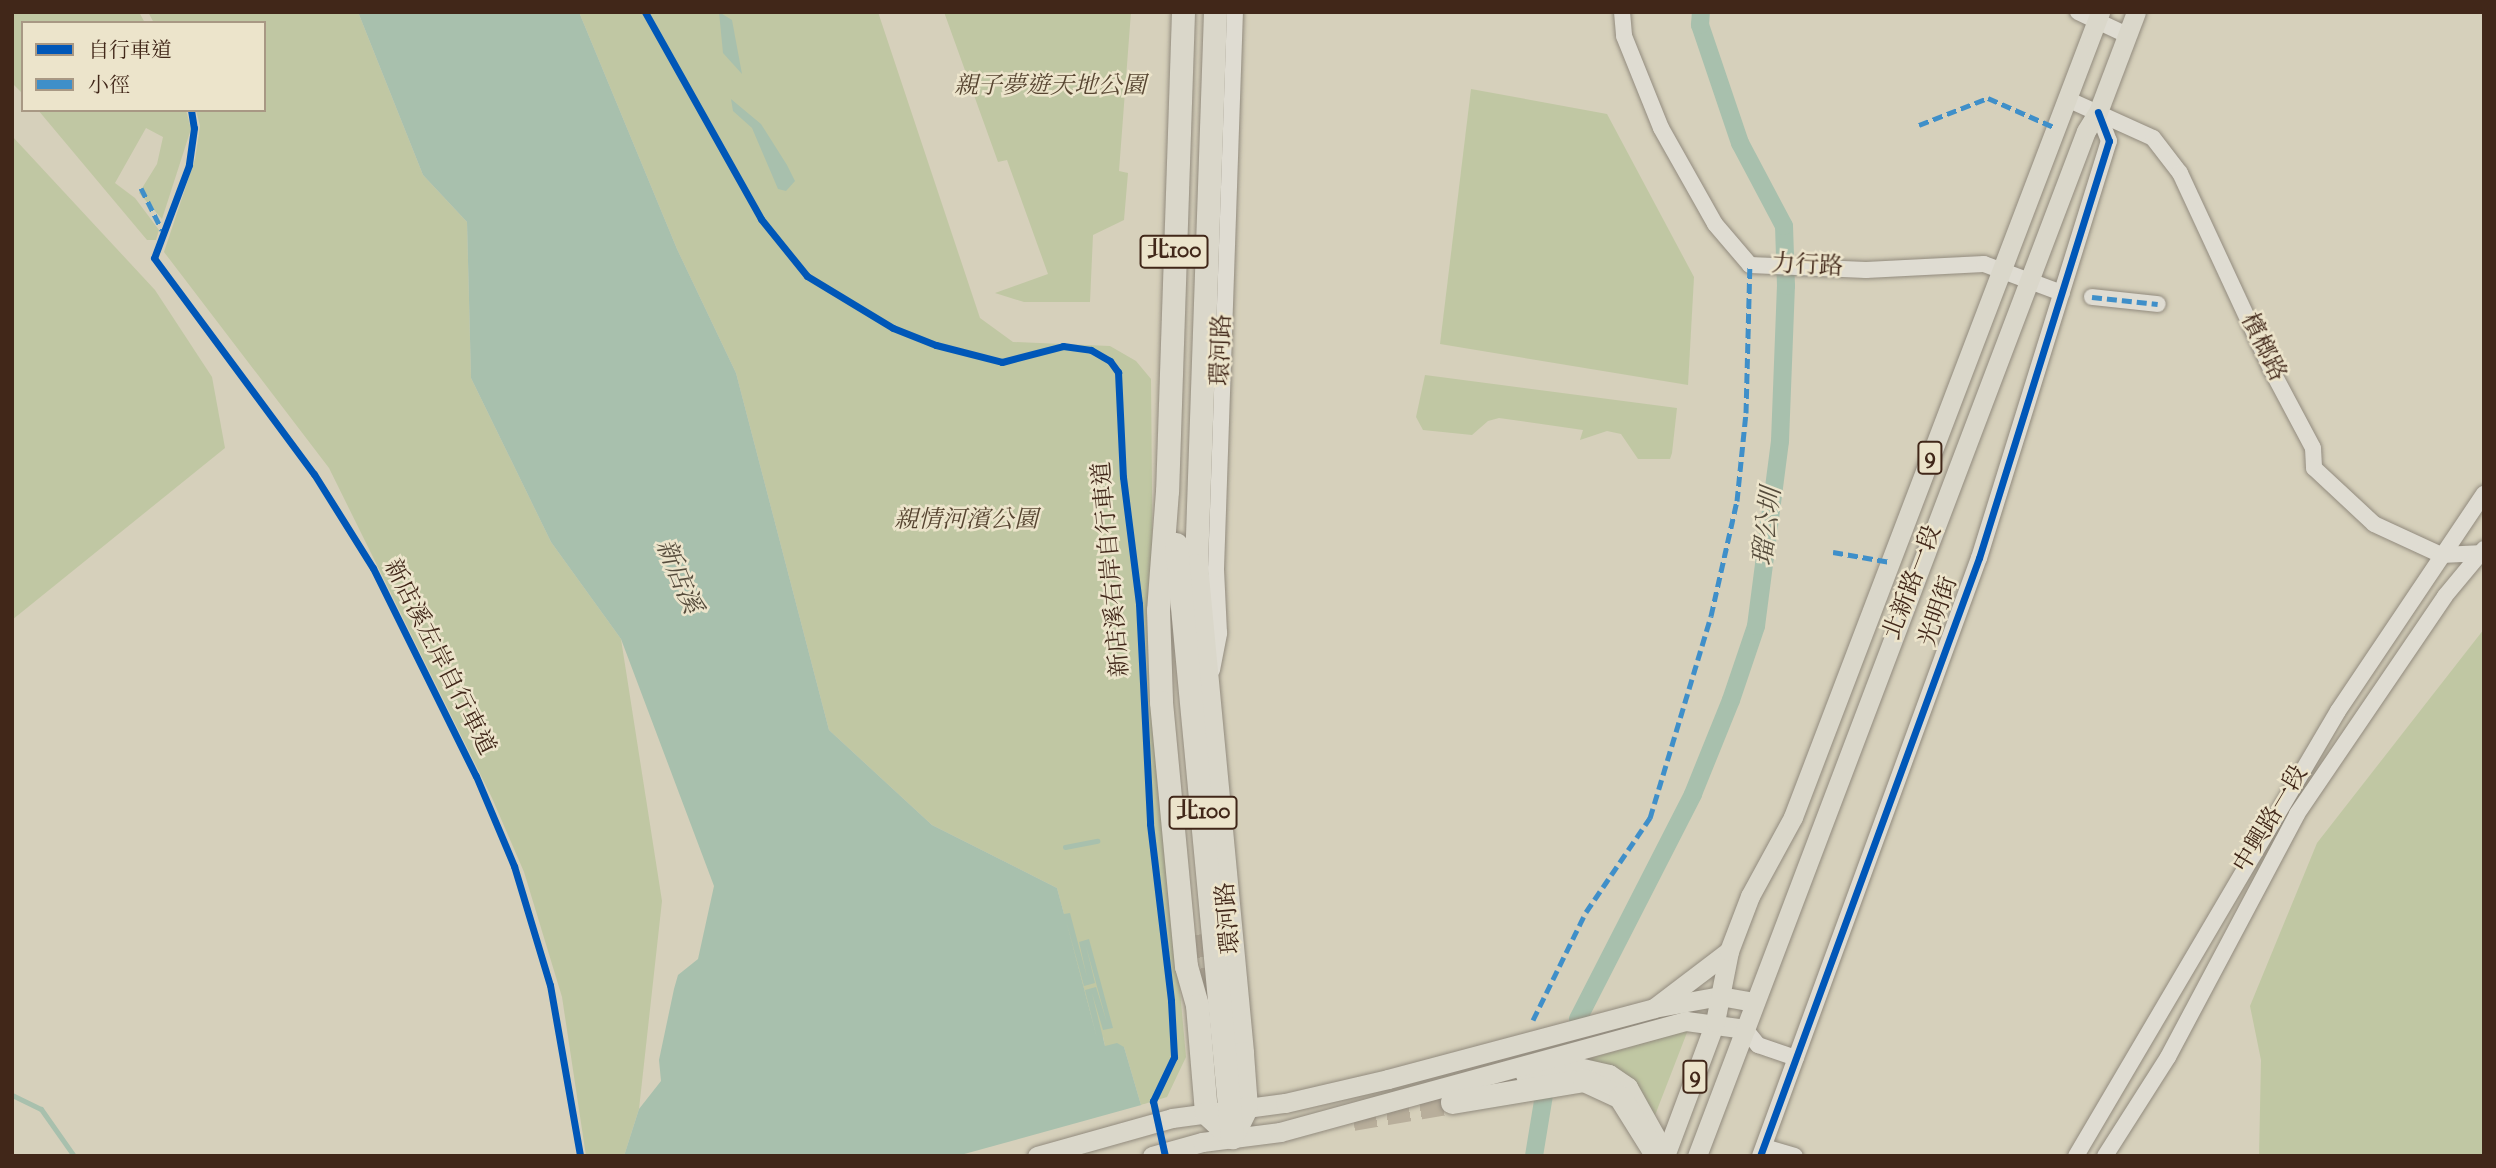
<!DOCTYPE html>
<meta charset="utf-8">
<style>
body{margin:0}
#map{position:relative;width:2496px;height:1168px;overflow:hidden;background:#d6d0bb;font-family:"Sorts Mill Goudy","Noto Serif TC",serif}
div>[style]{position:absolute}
.green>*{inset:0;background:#c0c7a3}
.water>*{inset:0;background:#a8c0ad}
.pier>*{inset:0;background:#d6d0bb}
.stream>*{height:5px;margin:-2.5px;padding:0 2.5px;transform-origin:2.5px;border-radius:2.5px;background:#a8c0ad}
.canal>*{height:18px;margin:-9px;padding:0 9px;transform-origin:9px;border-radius:9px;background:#a8c0ad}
.highway-tunnel>*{height:23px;margin-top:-11.5px;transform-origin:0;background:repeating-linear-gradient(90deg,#b8ae9b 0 23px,transparent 0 34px)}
.roads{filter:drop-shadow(0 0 2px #928b7e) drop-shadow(0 0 2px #928b7e)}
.minor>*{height:16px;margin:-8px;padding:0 8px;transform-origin:8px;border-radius:8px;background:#dfdcd2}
.major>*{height:19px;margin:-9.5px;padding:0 9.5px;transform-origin:9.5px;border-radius:9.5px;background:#dad7ca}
.highway>*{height:23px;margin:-11.5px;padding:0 11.5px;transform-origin:11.5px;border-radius:11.5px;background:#dad7ca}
.quiet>*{height:5px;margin-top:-2.5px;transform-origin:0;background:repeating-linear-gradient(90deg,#3f8fc9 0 10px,transparent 0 15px)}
.cycleway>*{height:7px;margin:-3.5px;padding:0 3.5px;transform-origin:3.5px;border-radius:3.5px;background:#0057b8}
span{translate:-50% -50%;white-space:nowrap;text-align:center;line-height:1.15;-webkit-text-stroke:5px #ece4cb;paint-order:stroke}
.shield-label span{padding:2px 5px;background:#ece4cb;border:2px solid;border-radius:5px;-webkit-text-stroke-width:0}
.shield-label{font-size:23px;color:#412719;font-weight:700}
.park-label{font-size:24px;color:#574531;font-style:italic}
.street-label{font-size:24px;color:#412719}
.water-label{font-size:26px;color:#564c3c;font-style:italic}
.frame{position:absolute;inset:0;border:14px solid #412719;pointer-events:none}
.legend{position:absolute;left:21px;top:21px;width:245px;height:91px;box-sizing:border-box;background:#ece4cb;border:2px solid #a89884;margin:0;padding:9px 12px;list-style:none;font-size:21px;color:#412719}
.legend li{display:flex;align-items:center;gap:14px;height:35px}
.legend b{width:35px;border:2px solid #a89884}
</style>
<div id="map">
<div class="green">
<div style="clip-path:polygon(12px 12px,139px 12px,145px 23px,23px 23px,23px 94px,12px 83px)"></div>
<div style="clip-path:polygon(148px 12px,358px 12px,423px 175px,467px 222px,471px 378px,551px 542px,621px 639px,662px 901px,639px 1109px,624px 1156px,586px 1156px,562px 997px,524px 872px,492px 798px,329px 468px,164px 252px,195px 159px,200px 126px,196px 110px,264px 110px,264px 23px,154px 23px)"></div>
<div style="clip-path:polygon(579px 12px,878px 12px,980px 318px,1013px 342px,1110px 346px,1136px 361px,1151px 379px,1154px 707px,1186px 1057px,1167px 1097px,1141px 1105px,1124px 1047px,1105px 1046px,1103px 1037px,1097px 1038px,1057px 888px,932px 825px,829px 730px,736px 373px,677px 249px)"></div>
<div style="clip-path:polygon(944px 12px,1131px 12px,1119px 171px,1128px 173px,1124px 220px,1093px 235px,1090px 302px,1024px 302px,995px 293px,1048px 274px,1007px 160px,998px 162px)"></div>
<div style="clip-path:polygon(1471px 89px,1607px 114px,1694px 277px,1688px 385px,1440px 344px)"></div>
<div style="clip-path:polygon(38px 110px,186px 110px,191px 129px,162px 219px,139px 193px,157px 164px,163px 137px,146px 128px,115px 183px,135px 198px,159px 230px,156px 240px,147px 240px)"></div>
<div style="clip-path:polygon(12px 136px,155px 290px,212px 377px,225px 448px,12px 620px)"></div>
<div style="clip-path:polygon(1425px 375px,1677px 408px,1672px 453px,1670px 459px,1638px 459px,1621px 434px,1607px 431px,1580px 440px,1583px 430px,1499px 418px,1488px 421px,1472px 435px,1423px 430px,1416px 417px)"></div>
<div style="clip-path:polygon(2484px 629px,2484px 1156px,2259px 1156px,2261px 1060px,2250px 1006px,2317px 843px)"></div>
<div style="clip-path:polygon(1688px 1030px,1652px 1123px,1608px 1066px,1588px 1059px)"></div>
</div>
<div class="water">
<div style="clip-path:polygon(evenodd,358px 12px,579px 12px,677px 249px,736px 373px,829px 730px,932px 825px,1057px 888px,1064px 914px,1070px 913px,1087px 977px,1079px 942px,1089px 939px,1113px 1028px,1103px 1030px,1092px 993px,1105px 1046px,1117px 1043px,1124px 1047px,1141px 1105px,1134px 1156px,624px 1156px,639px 1109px,661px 1081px,659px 1060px,674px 989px,678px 975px,698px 959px,714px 886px,621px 639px,551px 542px,471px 378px,467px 222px,423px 175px,358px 12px,1066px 920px,1084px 986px,1095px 983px,1086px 946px,1107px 1023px,1096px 987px,1085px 990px,1097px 1038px,1066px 920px)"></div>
<div style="clip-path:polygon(719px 12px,732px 20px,742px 74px,723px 53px)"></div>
<div style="clip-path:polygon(731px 99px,761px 124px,787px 165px,795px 181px,786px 191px,778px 189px,752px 128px,733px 111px)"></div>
</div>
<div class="pier">
<div style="clip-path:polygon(1145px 1104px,1137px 1156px,957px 1156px)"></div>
</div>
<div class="stream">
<div style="left:1065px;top:847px;width:33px;rotate:-11deg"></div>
<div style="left:12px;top:1095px;width:32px;rotate:26deg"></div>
<div style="left:41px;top:1109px;width:57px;rotate:54.9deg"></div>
</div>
<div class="canal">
<div style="left:1578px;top:1019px;width:253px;rotate:-62.9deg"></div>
<div style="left:1693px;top:794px;width:101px;rotate:-68deg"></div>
<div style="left:1731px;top:700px;width:78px;rotate:-71.3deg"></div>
<div style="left:1756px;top:626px;width:187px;rotate:-82.6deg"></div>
<div style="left:1780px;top:441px;width:155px;rotate:-87.8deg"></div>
<div style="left:1786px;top:286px;width:60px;rotate:-91.9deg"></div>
<div style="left:1784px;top:226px;width:94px;rotate:-117.9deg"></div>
<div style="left:1740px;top:143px;width:125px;rotate:-108.7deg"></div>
<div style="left:1700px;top:25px;width:13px;rotate:-86deg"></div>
<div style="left:1534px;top:1156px;width:62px;rotate:-80.7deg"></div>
</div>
<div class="highway-tunnel">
<div style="left:1199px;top:934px;width:117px;rotate:84.6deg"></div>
<div style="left:1210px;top:1050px;width:55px;rotate:77.5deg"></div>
<div style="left:1353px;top:1119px;width:100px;rotate:-9.7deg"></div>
</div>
<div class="roads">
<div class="minor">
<div style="left:1622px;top:12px;width:24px;rotate:85deg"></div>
<div style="left:1624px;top:36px;width:99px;rotate:68.1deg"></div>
<div style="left:1661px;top:128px;width:110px;rotate:60.6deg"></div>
<div style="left:1715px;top:224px;width:54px;rotate:49.5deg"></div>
<div style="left:1750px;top:265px;width:116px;rotate:2.5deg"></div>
<div style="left:1866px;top:270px;width:118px;rotate:-2.9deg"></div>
<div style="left:1984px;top:264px;width:83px;rotate:20.4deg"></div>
<div style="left:2078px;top:12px;width:54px;rotate:25.1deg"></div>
<div style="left:2067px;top:99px;width:94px;rotate:24.4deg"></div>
<div style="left:2153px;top:138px;width:44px;rotate:52.4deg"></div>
<div style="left:2180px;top:173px;width:216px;rotate:65.1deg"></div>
<div style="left:2271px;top:369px;width:89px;rotate:62deg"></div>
<div style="left:2313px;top:448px;width:20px;rotate:87deg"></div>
<div style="left:2314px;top:468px;width:82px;rotate:43deg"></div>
<div style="left:2374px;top:524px;width:74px;rotate:24.8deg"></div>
<div style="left:2441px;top:555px;width:43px;rotate:-2.7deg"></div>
<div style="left:2092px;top:297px;width:66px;rotate:6.1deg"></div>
<div style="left:1212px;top:670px;width:38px;rotate:-79deg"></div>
<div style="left:1219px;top:633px;width:64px;rotate:-92.7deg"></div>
<div style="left:1216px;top:569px;width:557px;rotate:-88.05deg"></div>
<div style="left:1745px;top:1029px;width:21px;rotate:51deg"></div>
<div style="left:1758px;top:1045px;width:40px;rotate:18.9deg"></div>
<div style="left:1764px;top:1147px;width:32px;rotate:16deg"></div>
<div style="left:1760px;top:1156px;width:637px;rotate:-69.89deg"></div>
<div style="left:1979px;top:558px;width:437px;rotate:-72.7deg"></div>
<div style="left:2109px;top:141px;width:31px;rotate:-111deg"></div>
<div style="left:2076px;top:1156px;width:516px;rotate:-59.51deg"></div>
<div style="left:2338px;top:711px;width:262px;rotate:-56.1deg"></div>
<div style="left:2105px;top:1156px;width:117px;rotate:-57.5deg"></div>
<div style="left:2168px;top:1057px;width:275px;rotate:-62deg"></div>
<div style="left:2297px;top:814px;width:263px;rotate:-55.8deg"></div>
<div style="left:2445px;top:596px;width:61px;rotate:-50.3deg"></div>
</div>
<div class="major">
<div style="left:1654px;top:1008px;width:94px;rotate:-37.2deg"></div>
<div style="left:1525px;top:1075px;width:50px;rotate:-10.4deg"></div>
<div style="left:1574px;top:1066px;width:36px;rotate:13deg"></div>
<div style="left:1609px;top:1074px;width:23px;rotate:34deg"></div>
<div style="left:1628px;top:1087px;width:60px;rotate:60.9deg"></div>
<div style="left:1037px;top:1156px;width:140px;rotate:-15.7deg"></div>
<div style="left:1172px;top:1118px;width:114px;rotate:-7.6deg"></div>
<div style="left:1285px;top:1103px;width:106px;rotate:-13.1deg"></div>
<div style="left:1388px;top:1079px;width:275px;rotate:-14.9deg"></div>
<div style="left:1654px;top:1008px;width:67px;rotate:-10.3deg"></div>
<div style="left:1720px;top:996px;width:35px;rotate:10deg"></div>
<div style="left:1152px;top:1156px;width:52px;rotate:-15.6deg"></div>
<div style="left:1202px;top:1142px;width:79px;rotate:-7.3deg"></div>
<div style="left:1280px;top:1132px;width:421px;rotate:-15.3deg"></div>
<div style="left:1686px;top:1021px;width:60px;rotate:7.7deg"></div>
<div style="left:1665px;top:1156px;width:143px;rotate:-69.5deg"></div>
<div style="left:1715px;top:1022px;width:72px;rotate:-78.8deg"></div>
<div style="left:1729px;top:951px;width:59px;rotate:-69.1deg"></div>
<div style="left:1750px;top:896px;width:90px;rotate:-61.4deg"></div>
<div style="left:1793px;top:817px;width:862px;rotate:-69.12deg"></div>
<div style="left:1697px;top:1156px;width:1096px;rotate:-69.22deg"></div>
<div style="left:2086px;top:131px;width:22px;rotate:-58deg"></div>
<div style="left:2098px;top:112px;width:107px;rotate:-69.2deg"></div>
</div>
<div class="highway">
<div style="left:1183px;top:12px;width:479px;rotate:91.9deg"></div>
<div style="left:1167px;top:491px;width:119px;rotate:94.3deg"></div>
<div style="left:1158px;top:610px;width:92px;rotate:88.1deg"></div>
<div style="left:1161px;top:702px;width:265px;rotate:84.6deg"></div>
<div style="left:1186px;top:966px;width:41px;rotate:74.2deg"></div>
<div style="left:1197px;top:1005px;width:108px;rotate:85.2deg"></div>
<div style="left:1206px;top:1113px;width:35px;rotate:43deg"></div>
<div style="left:1215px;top:12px;width:553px;rotate:91.97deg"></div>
<div style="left:1196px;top:565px;width:490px;rotate:84.6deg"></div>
<div style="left:1242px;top:1053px;width:55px;rotate:85.8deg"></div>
<div style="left:1246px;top:1108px;width:32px;rotate:116deg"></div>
<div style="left:1176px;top:544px;width:596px;rotate:84.61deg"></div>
<div style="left:1452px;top:1102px;width:134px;rotate:-9.5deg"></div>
<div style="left:1584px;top:1080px;width:40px;rotate:25deg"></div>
<div style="left:1620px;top:1097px;width:70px;rotate:57.9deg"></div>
</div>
</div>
<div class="quiet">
<div style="left:1919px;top:125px;width:74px;rotate:-21.4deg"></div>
<div style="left:1988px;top:98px;width:74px;rotate:23.8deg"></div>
<div style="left:141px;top:188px;width:47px;rotate:63.4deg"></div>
<div style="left:2092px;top:297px;width:66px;rotate:6.1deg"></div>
<div style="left:1833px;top:552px;width:58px;rotate:10deg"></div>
<div style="left:1533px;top:1020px;width:120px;rotate:-63.9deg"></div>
<div style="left:1586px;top:912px;width:114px;rotate:-55.8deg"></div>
<div style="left:1650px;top:818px;width:211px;rotate:-73.2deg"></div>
<div style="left:1711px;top:616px;width:118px;rotate:-77.3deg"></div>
<div style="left:1737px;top:501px;width:88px;rotate:-84.2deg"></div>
<div style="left:1746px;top:413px;width:148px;rotate:-88.5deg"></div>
</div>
<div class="cycleway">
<div style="left:645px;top:12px;width:237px;rotate:60.7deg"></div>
<div style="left:761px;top:219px;width:73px;rotate:51.1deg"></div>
<div style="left:807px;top:276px;width:100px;rotate:31.2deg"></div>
<div style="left:893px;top:328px;width:46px;rotate:21.6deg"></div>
<div style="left:936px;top:345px;width:68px;rotate:14.4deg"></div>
<div style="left:1002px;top:362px;width:63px;rotate:-14.7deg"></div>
<div style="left:1063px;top:346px;width:28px;rotate:8deg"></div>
<div style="left:1091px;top:350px;width:22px;rotate:30deg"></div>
<div style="left:1110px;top:361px;width:14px;rotate:54deg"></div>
<div style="left:1118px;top:372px;width:105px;rotate:87.3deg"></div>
<div style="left:1123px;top:477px;width:128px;rotate:82.8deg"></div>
<div style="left:1139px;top:604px;width:220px;rotate:87.1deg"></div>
<div style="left:1150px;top:824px;width:178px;rotate:83.2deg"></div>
<div style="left:1171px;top:1001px;width:56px;rotate:86.9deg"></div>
<div style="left:1174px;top:1057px;width:49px;rotate:115.5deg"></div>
<div style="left:1153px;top:1101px;width:56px;rotate:77.7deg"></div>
<div style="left:191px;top:110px;width:18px;rotate:81deg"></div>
<div style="left:194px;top:128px;width:37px;rotate:98deg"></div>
<div style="left:189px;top:165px;width:99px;rotate:110.6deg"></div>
<div style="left:154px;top:258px;width:269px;rotate:53.5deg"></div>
<div style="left:314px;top:474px;width:111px;rotate:57.9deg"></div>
<div style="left:373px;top:568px;width:232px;rotate:63.7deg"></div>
<div style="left:476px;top:776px;width:98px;rotate:67.1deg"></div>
<div style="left:514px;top:866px;width:124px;rotate:73.2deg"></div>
<div style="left:550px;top:985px;width:174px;rotate:80deg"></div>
<div style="left:1760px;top:1156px;width:637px;rotate:-69.89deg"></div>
<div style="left:1979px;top:558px;width:437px;rotate:-72.7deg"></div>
<div style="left:2109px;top:141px;width:31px;rotate:-111deg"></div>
</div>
<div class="shield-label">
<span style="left:1174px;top:252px">北100</span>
<span style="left:1930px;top:458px">9</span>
<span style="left:1203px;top:813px">北100</span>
<span style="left:1695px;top:1077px">9</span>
</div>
<div class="park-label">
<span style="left:1050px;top:88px">親子夢遊天地公園</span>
<span style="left:966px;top:522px">親情河濱公園</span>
</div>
<div class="street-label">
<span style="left:1807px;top:267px;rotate:3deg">力行路</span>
<span style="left:2262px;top:348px;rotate:64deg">檳榔路</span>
<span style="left:1223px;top:350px;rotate:-88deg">環河路</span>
<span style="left:1113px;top:569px;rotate:-95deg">新店溪右岸自行車道</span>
<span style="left:1914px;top:583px;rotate:-69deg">北新路一段</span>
<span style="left:1940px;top:612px;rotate:-71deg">光明街</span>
<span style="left:438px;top:658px;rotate:63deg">新店溪左岸自行車道</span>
<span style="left:2272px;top:820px;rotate:-59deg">中興路一段</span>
<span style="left:1230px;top:918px;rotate:-95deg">環河路</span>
</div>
<div class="water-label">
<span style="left:1769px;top:527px;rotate:-83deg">瑠公圳</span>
<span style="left:677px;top:577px;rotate:67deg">新店溪</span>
</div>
<div class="frame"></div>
<ul class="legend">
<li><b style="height:9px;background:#0057b8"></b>自行車道</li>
<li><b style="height:9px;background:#3f8fc9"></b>小徑</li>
</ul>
</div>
